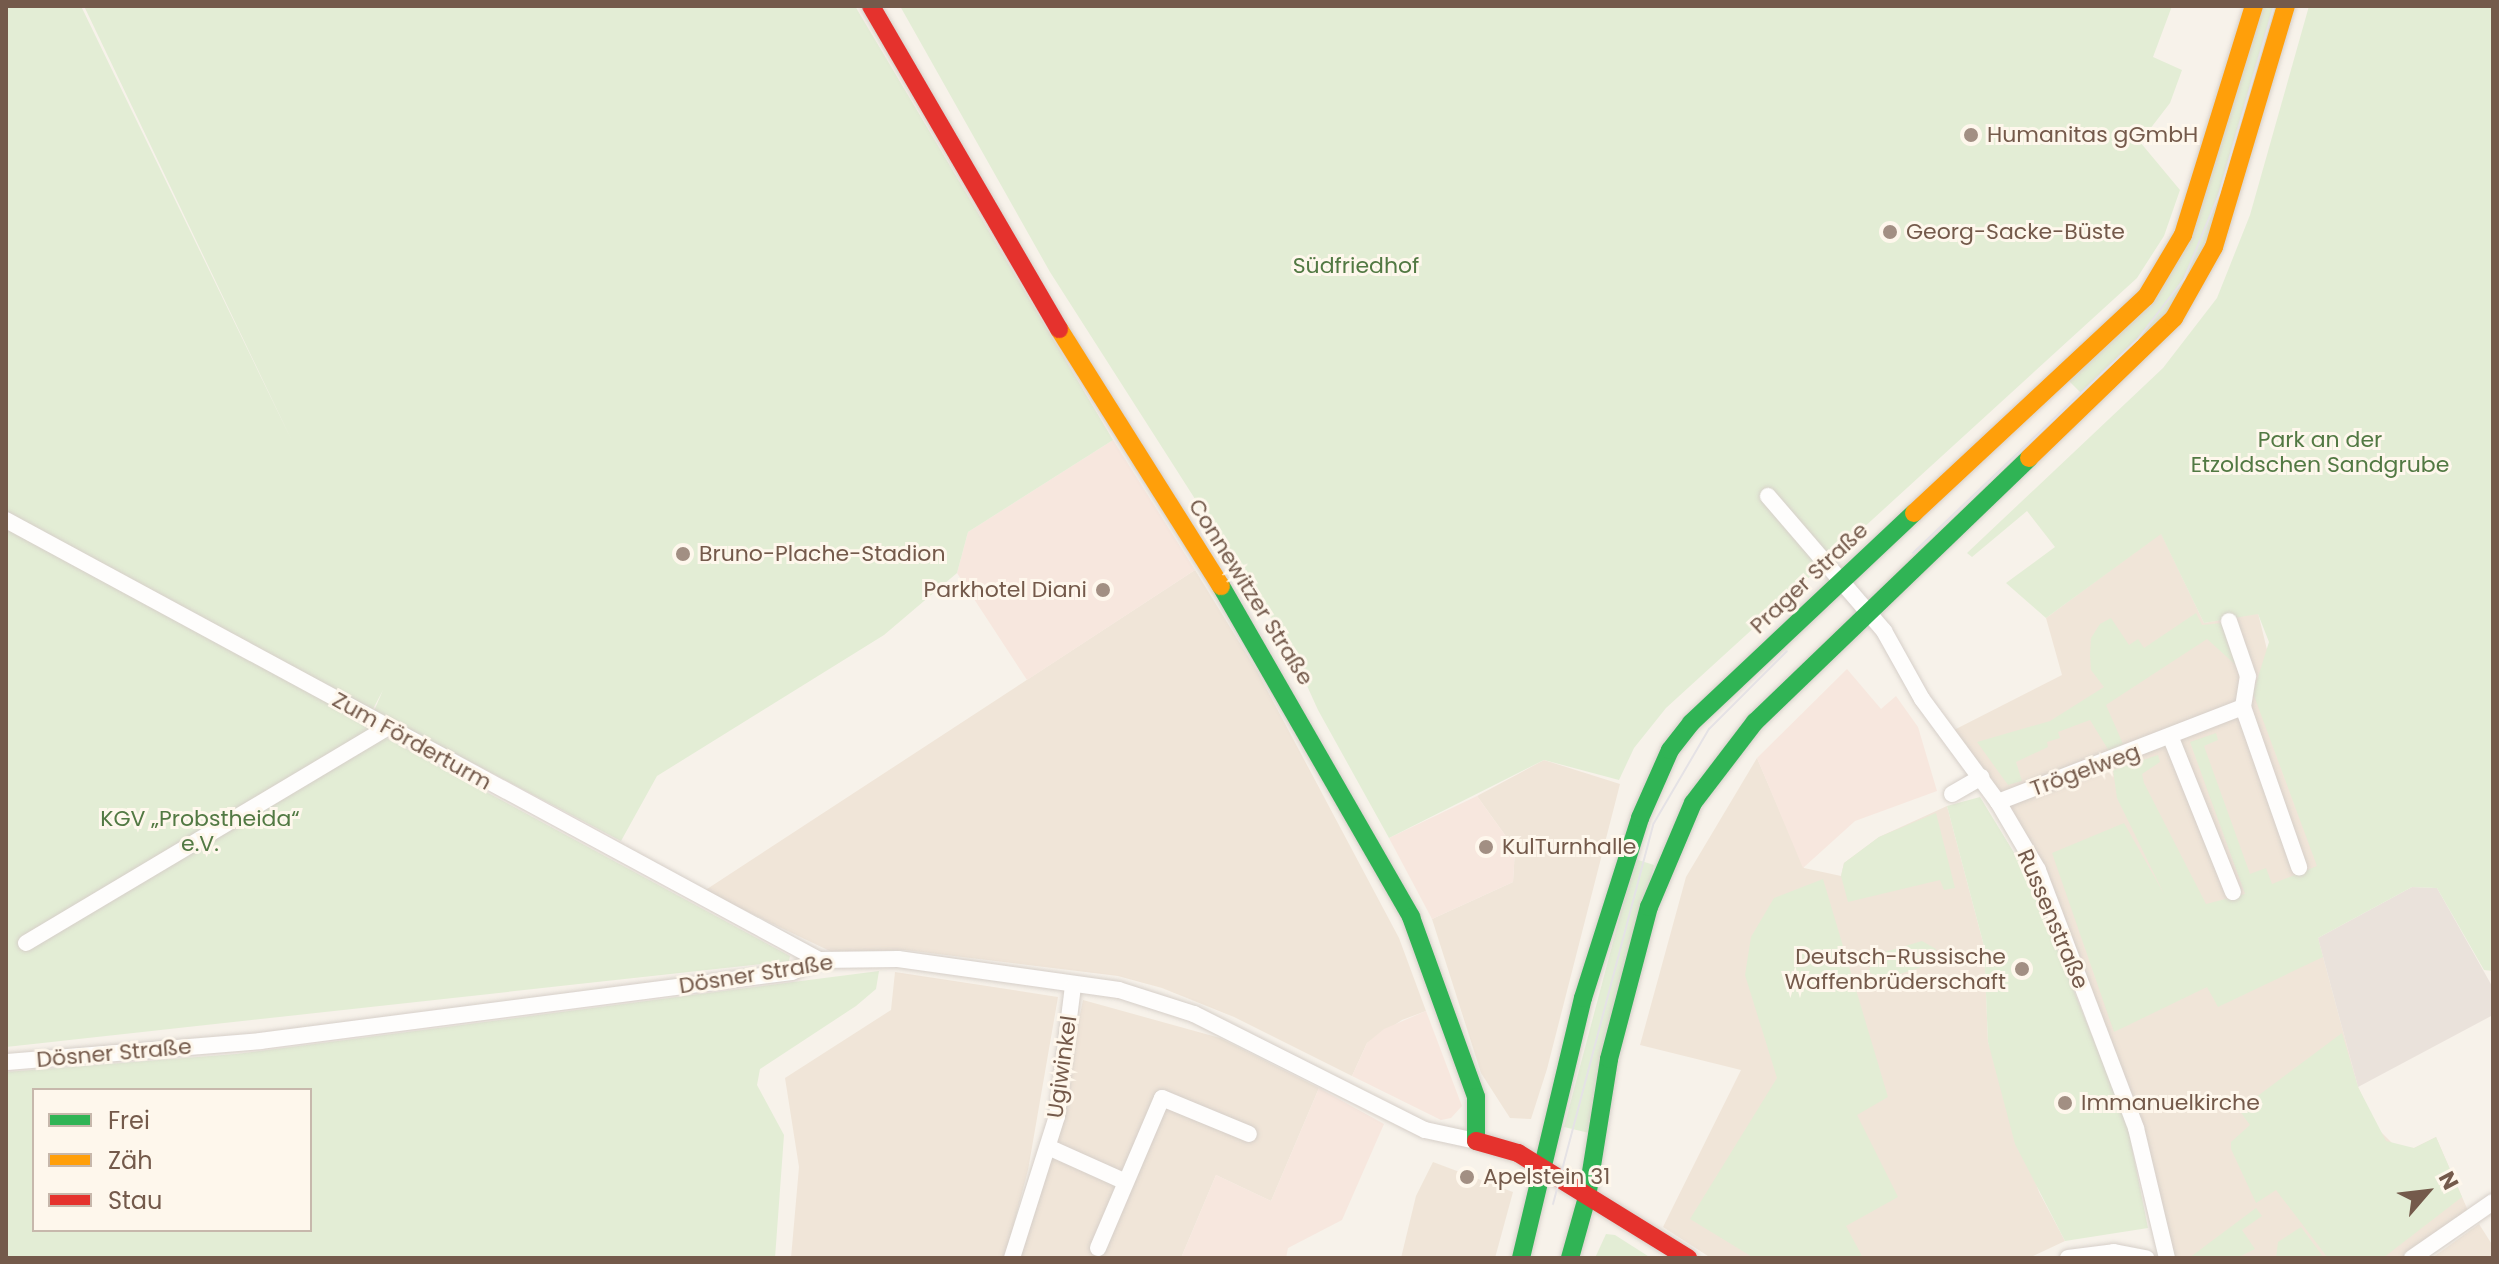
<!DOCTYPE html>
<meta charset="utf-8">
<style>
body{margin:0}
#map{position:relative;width:2499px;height:1264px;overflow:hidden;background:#f7f2ea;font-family:Poppins,sans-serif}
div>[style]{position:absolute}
.residential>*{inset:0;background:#f0e5d8}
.commercial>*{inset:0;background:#f7e7de}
.industrial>*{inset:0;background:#eae2db}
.green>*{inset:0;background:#e3edd5}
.roads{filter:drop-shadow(0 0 2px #d6cfc9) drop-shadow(0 0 2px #d6cfc9)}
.street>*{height:16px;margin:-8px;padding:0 8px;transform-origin:8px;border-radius:8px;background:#fefdfc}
.fast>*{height:18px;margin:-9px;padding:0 9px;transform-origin:9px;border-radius:9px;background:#30b455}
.slow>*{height:18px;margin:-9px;padding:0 9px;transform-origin:9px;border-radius:9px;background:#ff9f0a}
.jam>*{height:18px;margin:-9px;padding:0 9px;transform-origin:9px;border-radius:9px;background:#e5322d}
.tram>*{height:2px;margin:-1px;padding:0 1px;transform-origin:1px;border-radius:1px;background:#e5e2e5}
.dots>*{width:22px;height:22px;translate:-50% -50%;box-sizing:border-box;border:4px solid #fef7ec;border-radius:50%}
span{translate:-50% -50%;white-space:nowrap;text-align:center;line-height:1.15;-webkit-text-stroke:6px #fef7ec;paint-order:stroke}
.poi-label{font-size:22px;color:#745a4b}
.left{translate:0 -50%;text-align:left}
.right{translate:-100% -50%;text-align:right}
.park-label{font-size:22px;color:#527943}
.street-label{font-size:22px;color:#745a4b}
.frame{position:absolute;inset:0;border:8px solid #745a4b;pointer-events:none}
.legend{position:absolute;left:32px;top:1088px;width:280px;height:144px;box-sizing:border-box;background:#fef7ec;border:2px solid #c7b8ac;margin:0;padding:10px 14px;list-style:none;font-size:24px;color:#745a4b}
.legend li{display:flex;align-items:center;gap:16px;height:40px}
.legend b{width:40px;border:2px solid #c7b8ac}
.north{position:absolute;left:2387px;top:1152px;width:80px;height:80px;-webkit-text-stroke:6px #fef7ec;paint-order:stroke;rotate:62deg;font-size:22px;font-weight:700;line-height:32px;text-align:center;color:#745a4b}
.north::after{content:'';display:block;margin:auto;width:28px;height:36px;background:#745a4b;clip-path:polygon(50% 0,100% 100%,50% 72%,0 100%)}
</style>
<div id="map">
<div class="residential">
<div style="clip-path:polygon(2161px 533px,2204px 623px,2258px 613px,2325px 886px,2318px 938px,2358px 1087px,2377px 1128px,2396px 1147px,2414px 1148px,2436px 1137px,2469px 1213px,2408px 1258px,2172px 1258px,2039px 861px,1954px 730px,2062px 675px,2046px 618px)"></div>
<div style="clip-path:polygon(1195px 570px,1257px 671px,1399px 938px,1426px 1011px,1402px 1020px,1367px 1043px,1352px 1076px,1234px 1017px,1162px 988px,1118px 976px,905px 950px,832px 952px,704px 891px)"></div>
<div style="clip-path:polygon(1757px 758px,1804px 868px,1841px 876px,1844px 863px,1879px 837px,1947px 806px,1984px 946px,1988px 1042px,2039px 1192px,2065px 1241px,2029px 1258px,1711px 1258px,1663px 1227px,1741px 1070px,1640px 1045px,1686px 877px)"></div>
<div style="clip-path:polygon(1544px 760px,1620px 784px,1547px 1069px,1531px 1119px,1510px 1118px,1481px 1073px,1432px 919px,1513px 882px,1515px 849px,1477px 796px)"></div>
<div style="clip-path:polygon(895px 972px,1058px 997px,1028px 1170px,1005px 1258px,791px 1258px,799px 1167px,785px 1078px,891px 1010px)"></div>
<div style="clip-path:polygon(1083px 1000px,1220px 1038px,1319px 1088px,1271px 1201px,1216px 1175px,1181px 1258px,1018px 1258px,1048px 1170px)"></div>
<div style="clip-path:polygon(1433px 1162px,1513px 1192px,1495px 1258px,1401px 1258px,1416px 1196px)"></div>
<div style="clip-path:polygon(2479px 1224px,2493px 1246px,2493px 1258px,2432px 1258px)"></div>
</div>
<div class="commercial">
<div style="clip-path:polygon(1113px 440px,1195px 570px,1027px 680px,957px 573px,968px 532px)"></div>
<div style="clip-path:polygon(1847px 669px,1881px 709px,1896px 696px,1918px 727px,1937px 791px,1855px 821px,1803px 868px,1757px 758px)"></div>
<div style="clip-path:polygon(1477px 796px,1515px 849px,1513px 882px,1432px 919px,1389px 838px)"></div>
<div style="clip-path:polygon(1426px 1011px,1462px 1106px,1451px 1118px,1441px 1120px,1352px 1076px,1367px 1043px,1384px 1029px)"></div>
<div style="clip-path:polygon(1319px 1088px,1384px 1124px,1342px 1220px,1288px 1248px,1286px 1258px,1181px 1258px,1216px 1175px,1271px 1201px)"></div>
</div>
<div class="industrial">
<div style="clip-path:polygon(2412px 887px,2437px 888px,2492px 986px,2493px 1015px,2358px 1087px,2318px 938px)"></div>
</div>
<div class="green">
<div style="clip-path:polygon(6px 6px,81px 6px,292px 441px,84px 6px,855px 6px,1113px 440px,968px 532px,957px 573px,884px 635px,657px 776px,621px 841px,374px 711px,383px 690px,364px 726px,790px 956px,789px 961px,6px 1047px)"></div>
<div style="clip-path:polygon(900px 6px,2172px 6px,2153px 57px,2182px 70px,2170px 103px,2140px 142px,2180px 190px,2164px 236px,2137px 278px,1666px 708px,1634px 748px,1619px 780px,1544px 760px,1389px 838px,1318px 710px,1289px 646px,1050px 272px)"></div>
<div style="clip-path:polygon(2262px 6px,2278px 6px,2206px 244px,2167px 313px,2084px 396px,2068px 380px,2153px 302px)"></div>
<div style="clip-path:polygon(2309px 6px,2493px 6px,2493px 971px,2484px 970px,2437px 888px,2412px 887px,2318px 938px,2323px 957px,2218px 1007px,2207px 987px,2114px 1032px,2052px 853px,2124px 823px,2164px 894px,2117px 798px,2113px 770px,2158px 755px,2160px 762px,2142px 774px,2144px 783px,2206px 904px,2245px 894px,2190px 742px,2216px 733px,2218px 740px,2204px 746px,2250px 874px,2266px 868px,2272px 884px,2317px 866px,2253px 693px,2269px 642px,2258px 614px,2204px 623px,2161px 534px,2046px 618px,2006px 583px,2055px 547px,2027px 511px,1972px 557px,1967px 553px,2163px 368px,2217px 298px,2250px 215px)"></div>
<div style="clip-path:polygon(2196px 613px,2202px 625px,2222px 623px,2238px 667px,2207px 639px,2106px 705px,2123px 744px,2116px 749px,2109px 751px,2090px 720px,2058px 732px,2060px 738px,2047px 742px,2048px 747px,2016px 762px,2022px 781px,2008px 785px,1977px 742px,2050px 721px,2104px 687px,2091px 670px,2090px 654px,2091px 638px,2100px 624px,2111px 618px,2129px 645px,2138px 639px,2144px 648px)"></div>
<div style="clip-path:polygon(1980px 797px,2027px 874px,2127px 1123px,2148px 1228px,2065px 1241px,2015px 1144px,1988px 1042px,1984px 946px,1947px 806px)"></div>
<div style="clip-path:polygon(1936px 813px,1955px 888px,1944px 890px,1940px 880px,1848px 902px,1841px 876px,1844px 863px,1879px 837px)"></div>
<div style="clip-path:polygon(1635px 859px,1654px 865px,1589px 1133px,1564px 1127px)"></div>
<div style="clip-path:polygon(1823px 879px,1888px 1097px,1857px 1115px,1898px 1197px,1846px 1226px,1863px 1258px,1754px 1258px,1690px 1219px,1777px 1078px,1745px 975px,1751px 937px,1774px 898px)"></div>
<div style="clip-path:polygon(1922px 941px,1936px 949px,1929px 965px,1883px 979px,1868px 972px,1875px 955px)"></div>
<div style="clip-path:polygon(evenodd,879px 971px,876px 989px,856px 1006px,760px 1069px,757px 1085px,784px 1135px,775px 1258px,6px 1258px,6px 1072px,236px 1054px,879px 971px,34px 1090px,310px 1090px,310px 1230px,34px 1230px,34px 1090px)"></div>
<div style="clip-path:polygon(2342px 1033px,2358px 1087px,2386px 1141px,2414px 1148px,2436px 1137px,2462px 1197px,2383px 1258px,2328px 1258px,2276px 1190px,2256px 1203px,2231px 1149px,2231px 1142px,2250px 1125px,2239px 1110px)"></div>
<div style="clip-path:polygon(2256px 1208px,2262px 1216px,2242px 1230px,2255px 1249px,2237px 1258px,2189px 1258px)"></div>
<div style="clip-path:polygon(2301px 1227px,2324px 1258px,2276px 1258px,2278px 1242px)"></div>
<div style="clip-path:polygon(1606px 1234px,1615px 1235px,1651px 1258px,1595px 1258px)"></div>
</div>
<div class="roads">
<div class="street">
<div style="left:1768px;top:496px;width:178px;rotate:49.3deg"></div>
<div style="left:1884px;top:631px;width:78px;rotate:60.8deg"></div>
<div style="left:1922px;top:699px;width:128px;rotate:53.6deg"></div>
<div style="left:1998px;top:802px;width:79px;rotate:59.5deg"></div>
<div style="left:2038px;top:870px;width:276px;rotate:69.2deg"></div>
<div style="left:2136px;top:1128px;width:134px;rotate:76.6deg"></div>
<div style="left:6px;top:520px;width:924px;rotate:28.42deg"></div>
<div style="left:2243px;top:707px;width:170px;rotate:70.7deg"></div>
<div style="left:2171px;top:738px;width:166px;rotate:68.1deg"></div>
<div style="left:1952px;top:794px;width:34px;rotate:-30deg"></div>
<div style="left:1998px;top:802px;width:263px;rotate:-21.2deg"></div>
<div style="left:2243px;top:707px;width:31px;rotate:-81deg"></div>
<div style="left:2248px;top:676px;width:58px;rotate:-109.1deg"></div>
<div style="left:26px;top:943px;width:422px;rotate:-30.8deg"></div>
<div style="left:6px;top:1062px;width:255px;rotate:-4.7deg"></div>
<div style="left:260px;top:1041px;width:536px;rotate:-7.39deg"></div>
<div style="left:792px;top:972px;width:30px;rotate:-24deg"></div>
<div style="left:819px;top:960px;width:79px;rotate:-0.7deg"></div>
<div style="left:898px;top:959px;width:223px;rotate:8deg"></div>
<div style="left:1119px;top:990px;width:79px;rotate:17.7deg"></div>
<div style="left:1194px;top:1014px;width:258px;rotate:26.7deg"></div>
<div style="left:1425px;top:1130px;width:52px;rotate:12.2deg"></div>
<div style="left:1048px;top:1147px;width:85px;rotate:24.2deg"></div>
<div style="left:1098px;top:1248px;width:163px;rotate:-66.9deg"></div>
<div style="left:1162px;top:1098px;width:94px;rotate:22.5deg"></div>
<div style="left:1012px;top:1258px;width:149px;rotate:-72.4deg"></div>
<div style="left:1057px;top:1116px;width:131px;rotate:-83deg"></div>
<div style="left:2068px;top:1258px;width:46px;rotate:-7.4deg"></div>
<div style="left:2114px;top:1252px;width:33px;rotate:11deg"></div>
<div style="left:2412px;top:1258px;width:98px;rotate:-34.7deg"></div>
</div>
<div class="fast">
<div style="left:1221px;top:586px;width:382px;rotate:60.1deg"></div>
<div style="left:1411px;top:917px;width:191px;rotate:70.1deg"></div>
<div style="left:1476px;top:1097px;width:44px;rotate:90deg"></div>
<div style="left:1521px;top:1258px;width:267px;rotate:-76.6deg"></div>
<div style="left:1583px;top:998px;width:189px;rotate:-72.4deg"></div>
<div style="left:1640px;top:818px;width:74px;rotate:-66.2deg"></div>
<div style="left:1670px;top:750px;width:34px;rotate:-52deg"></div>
<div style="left:1691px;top:723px;width:306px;rotate:-43.3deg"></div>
<div style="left:1570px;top:1258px;width:63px;rotate:-74.4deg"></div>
<div style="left:1587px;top:1197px;width:140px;rotate:-80.9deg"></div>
<div style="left:1609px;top:1059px;width:157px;rotate:-75.3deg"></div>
<div style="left:1649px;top:907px;width:113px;rotate:-67.1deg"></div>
<div style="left:1693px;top:803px;width:102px;rotate:-52.6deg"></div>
<div style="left:1755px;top:722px;width:380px;rotate:-43.9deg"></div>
</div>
<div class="slow">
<div style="left:1059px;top:329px;width:304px;rotate:57.8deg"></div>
<div style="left:2029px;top:458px;width:202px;rotate:-44deg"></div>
<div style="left:2174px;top:318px;width:81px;rotate:-60.6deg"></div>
<div style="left:2214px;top:247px;width:252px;rotate:-73.4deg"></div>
<div style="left:1914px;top:513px;width:317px;rotate:-43deg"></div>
<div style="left:2146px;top:297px;width:72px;rotate:-59.2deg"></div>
<div style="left:2183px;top:235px;width:240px;rotate:-72.8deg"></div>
</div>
<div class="jam">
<div style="left:871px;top:6px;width:374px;rotate:59.8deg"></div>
<div style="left:1476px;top:1141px;width:44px;rotate:15.9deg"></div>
<div style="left:1518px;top:1153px;width:200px;rotate:31.7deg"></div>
</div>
</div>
<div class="tram">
<div style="left:1913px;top:553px;width:309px;rotate:-43.6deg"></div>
<div style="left:2137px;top:340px;width:77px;rotate:-52.4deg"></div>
<div style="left:2184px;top:279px;width:92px;rotate:-67.6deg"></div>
<div style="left:2219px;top:194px;width:196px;rotate:-73.7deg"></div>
<div style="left:1553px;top:1204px;width:394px;rotate:-75.2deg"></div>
<div style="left:1654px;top:823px;width:109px;rotate:-59.7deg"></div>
<div style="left:1709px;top:729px;width:110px;rotate:-45deg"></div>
</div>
<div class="dots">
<div style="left:1971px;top:135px;background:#a28f83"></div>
<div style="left:1890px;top:232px;background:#a28f83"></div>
<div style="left:683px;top:554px;background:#a28f83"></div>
<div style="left:1103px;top:590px;background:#a28f83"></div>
<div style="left:1486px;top:847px;background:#a28f83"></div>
<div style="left:2022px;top:969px;background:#a28f83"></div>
<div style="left:2065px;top:1103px;background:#a28f83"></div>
<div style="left:1467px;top:1177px;background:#a28f83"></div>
</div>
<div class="poi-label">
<span class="left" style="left:1987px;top:135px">Humanitas gGmbH</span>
<span class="left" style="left:1906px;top:232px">Georg-Sacke-Büste</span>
<span class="left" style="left:699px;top:554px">Bruno-Plache-Stadion</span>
<span class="right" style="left:1087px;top:590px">Parkhotel Diani</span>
<span class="left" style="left:1502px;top:847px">KulTurnhalle</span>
<span class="right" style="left:2006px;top:969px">Deutsch-Russische<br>Waffenbrüderschaft</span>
<span class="left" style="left:2081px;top:1103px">Immanuelkirche</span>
<span class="left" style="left:1483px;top:1177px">Apelstein 31</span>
</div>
<div class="park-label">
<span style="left:1356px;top:266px">Südfriedhof</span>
<span style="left:2320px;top:452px">Park an der<br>Etzoldschen Sandgrube</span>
<span style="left:200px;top:831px">KGV „Probstheida“<br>e.V.</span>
</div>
<div class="street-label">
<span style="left:1809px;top:578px;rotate:-43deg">Prager Straße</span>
<span style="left:1251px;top:592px;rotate:58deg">Connewitzer Straße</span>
<span style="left:412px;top:741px;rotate:29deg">Zum Förderturm</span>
<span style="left:2085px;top:770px;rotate:-20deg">Trögelweg</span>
<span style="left:2053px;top:919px;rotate:67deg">Russenstraße</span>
<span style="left:756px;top:974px;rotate:-9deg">Dösner Straße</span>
<span style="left:114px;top:1053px;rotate:-5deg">Dösner Straße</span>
<span style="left:1062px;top:1067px;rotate:-82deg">Ugiwinkel</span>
</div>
<div class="frame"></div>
<ul class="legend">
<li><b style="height:10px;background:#30b455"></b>Frei</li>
<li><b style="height:10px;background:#ff9f0a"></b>Zäh</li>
<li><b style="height:10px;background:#e5322d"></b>Stau</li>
</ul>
<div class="north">N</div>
</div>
